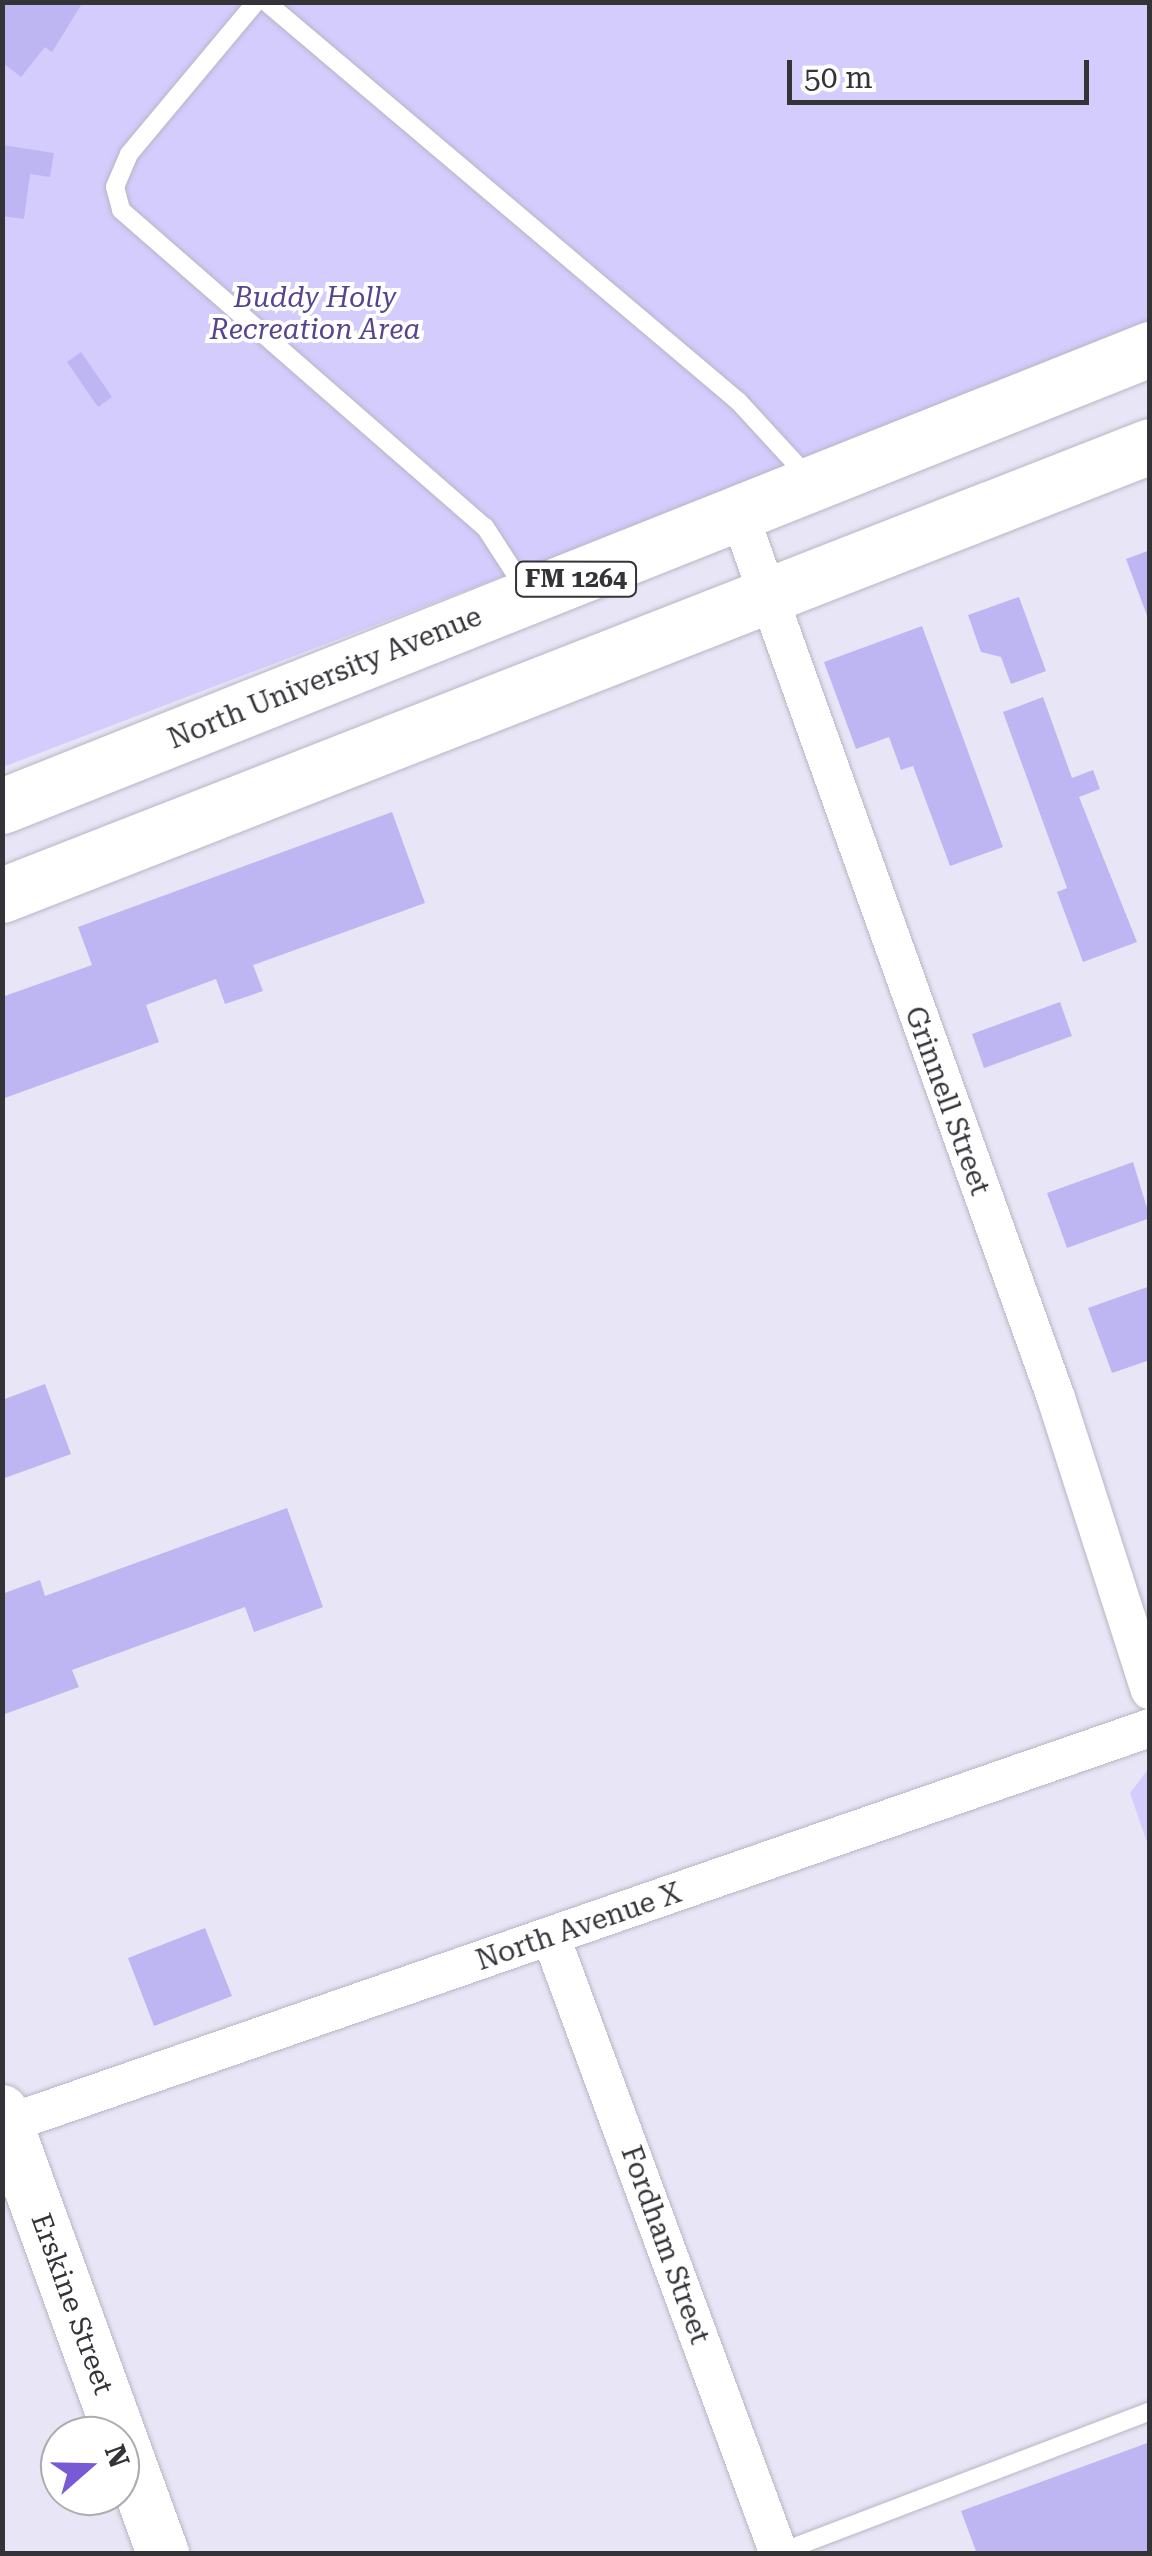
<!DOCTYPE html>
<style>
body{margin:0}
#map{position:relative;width:1152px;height:2556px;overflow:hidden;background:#e8e6f6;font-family:"Roboto Serif",serif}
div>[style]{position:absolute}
.green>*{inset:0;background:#d3ccfd}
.building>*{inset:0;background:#beb5f3}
.roads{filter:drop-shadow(0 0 2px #b7b5c4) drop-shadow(0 0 2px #b7b5c4)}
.lane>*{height:18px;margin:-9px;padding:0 9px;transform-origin:9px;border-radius:9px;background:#fff}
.street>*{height:38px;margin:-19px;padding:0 19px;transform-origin:19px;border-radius:19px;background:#fff}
.secondary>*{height:52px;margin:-26px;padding:0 26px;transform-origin:26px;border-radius:26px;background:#fff}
.primary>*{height:55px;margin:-27.5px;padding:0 27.5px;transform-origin:27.5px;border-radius:27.5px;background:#fff}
span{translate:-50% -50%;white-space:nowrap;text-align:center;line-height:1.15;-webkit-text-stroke:8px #fff;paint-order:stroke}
.shield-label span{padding:2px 8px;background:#fff;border:2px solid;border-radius:8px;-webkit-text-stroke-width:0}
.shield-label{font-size:25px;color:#333338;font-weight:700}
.park-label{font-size:28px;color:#55448e;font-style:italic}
.street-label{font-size:28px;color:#333338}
.frame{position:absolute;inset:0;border:5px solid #333338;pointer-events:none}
.north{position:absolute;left:40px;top:2416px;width:100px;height:100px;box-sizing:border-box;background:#fff;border:2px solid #adadaf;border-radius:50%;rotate:70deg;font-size:28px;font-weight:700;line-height:40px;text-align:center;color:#333338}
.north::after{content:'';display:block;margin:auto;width:35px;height:45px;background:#795ad5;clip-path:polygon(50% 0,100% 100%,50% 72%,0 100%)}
.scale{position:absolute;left:787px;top:60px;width:302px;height:45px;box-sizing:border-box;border:5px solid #333338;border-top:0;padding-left:12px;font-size:30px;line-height:35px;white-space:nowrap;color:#333338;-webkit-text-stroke:8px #fff;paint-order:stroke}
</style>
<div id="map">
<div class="green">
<div style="clip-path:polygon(3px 3px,1149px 3px,1149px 330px,3px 767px)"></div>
<div style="clip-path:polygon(1149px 1768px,1149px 1848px,1130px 1793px)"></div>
</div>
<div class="building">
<div style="clip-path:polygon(2px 2px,83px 2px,52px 52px,45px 47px,21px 77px,2px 62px)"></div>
<div style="clip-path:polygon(2px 145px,54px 153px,50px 177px,30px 174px,24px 219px,2px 216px)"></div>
<div style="clip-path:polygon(81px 352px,112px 397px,98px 407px,67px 362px)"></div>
<div style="clip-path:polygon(1150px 550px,1150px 621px,1149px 621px,1126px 559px)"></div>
<div style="clip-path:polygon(1019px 597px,1046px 671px,1011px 684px,1001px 657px,981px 652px,968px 615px)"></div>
<div style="clip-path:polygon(922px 626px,1003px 847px,950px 866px,913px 766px,901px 770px,889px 737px,856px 749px,824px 662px)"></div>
<div style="clip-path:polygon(1043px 697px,1072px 778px,1093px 770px,1100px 789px,1079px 797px,1137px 942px,1083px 962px,1057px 892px,1067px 888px,1003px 712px)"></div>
<div style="clip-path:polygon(392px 812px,425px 903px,253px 965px,263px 991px,225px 1004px,216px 979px,146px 1005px,159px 1042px,2px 1099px,2px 997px,92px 965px,78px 927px)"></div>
<div style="clip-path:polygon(1060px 1002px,1072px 1036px,984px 1068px,972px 1034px)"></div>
<div style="clip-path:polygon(1133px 1162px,1150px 1218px,1067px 1248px,1047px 1193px)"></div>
<div style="clip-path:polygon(1150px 1286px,1150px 1360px,1112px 1373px,1088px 1308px)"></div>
<div style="clip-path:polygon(45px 1384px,71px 1454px,2px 1479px,2px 1400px)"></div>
<div style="clip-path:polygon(287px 1508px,323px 1607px,254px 1632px,245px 1607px,72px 1670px,79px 1687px,5px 1714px,2px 1594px,40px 1580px,45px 1596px)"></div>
<div style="clip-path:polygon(205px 1928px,232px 1996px,154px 2026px,128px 1958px)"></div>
<div style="clip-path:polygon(1150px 2442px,1150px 2554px,977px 2554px,961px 2511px)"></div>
</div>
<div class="roads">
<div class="lane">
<div style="left:256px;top:2px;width:198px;rotate:129.9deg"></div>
<div style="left:129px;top:154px;width:36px;rotate:113deg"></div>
<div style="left:115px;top:187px;width:24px;rotate:75deg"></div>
<div style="left:121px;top:210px;width:483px;rotate:41.1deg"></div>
<div style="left:485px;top:527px;width:77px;rotate:57.1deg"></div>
<div style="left:266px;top:2px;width:619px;rotate:40.22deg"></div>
<div style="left:739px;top:402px;width:100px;rotate:47.4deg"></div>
<div style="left:779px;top:2553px;width:397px;rotate:-20.9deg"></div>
</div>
<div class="street">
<div style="left:739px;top:514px;width:939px;rotate:70.27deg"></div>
<div style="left:1056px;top:1398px;width:307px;rotate:72.2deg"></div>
<div style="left:551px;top:1937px;width:658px;rotate:69.72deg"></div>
<div style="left:7px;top:2124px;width:1210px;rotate:-19.11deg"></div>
</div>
<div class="secondary">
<div style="left:2px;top:2111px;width:471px;rotate:70deg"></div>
</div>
<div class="primary">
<div style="left:2px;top:806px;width:1236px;rotate:-21.71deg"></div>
<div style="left:2px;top:895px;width:1233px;rotate:-21.36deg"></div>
</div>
</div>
<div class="shield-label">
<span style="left:576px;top:579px">FM 1264</span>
</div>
<div class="park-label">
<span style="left:315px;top:314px">Buddy Holly<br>Recreation Area</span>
</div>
<div class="street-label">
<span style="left:325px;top:678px;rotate:-22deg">North University Avenue</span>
<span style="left:947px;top:1101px;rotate:70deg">Grinnell Street</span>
<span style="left:579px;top:1927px;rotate:-19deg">North Avenue X</span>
<span style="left:665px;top:2245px;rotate:70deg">Fordham Street</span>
<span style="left:72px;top:2304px;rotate:70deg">Erskine Street</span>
</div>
<div class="frame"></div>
<div class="north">N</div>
<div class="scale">50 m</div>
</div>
